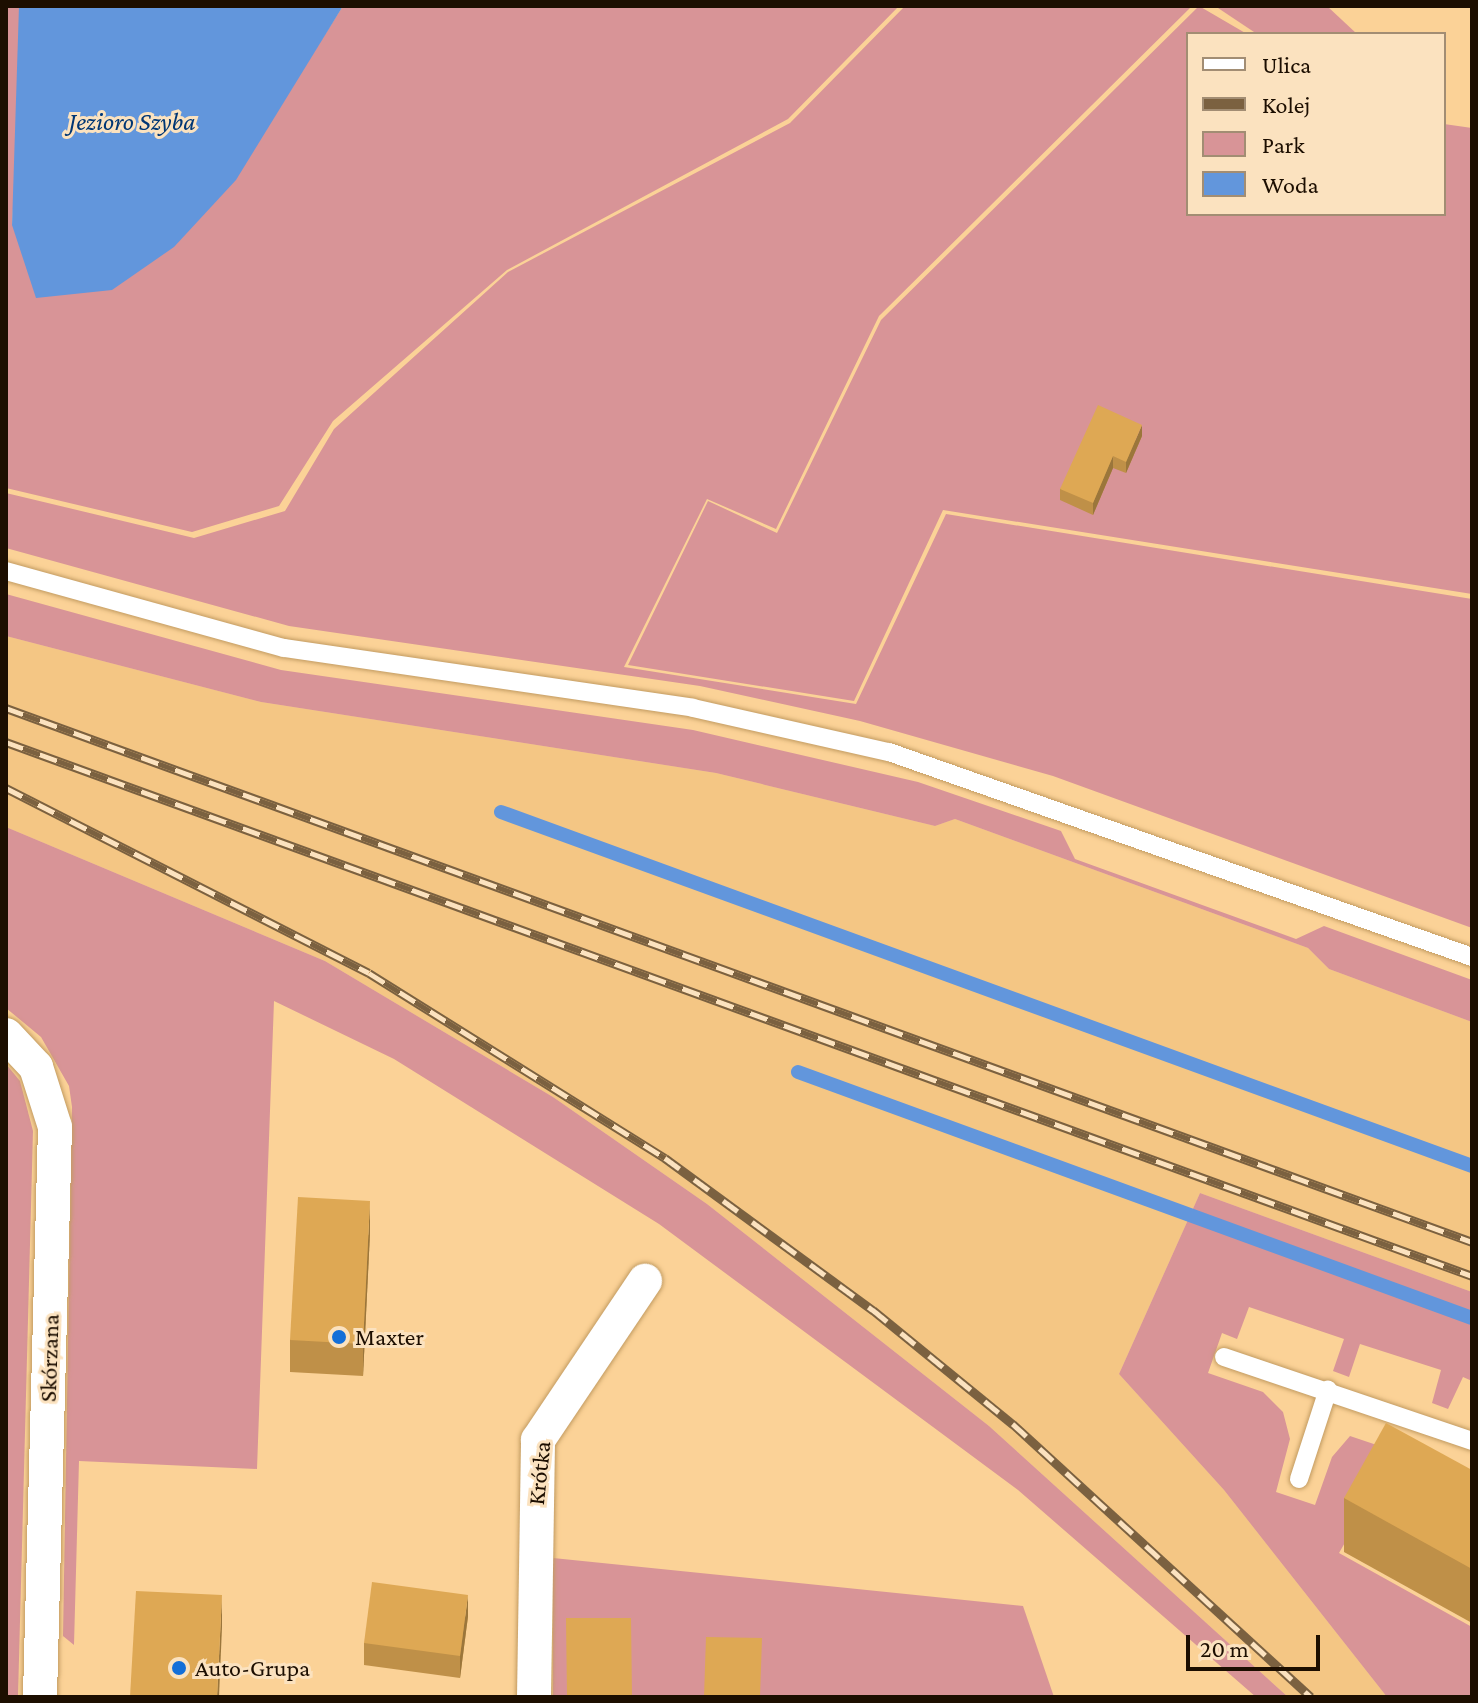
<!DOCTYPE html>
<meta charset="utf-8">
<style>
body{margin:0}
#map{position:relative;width:1478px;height:1703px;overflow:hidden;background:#fbd297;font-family:"Crimson Pro",serif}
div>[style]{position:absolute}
.built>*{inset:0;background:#f4c684}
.green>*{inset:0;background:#d89497}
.water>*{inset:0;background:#6296dc}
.stream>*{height:14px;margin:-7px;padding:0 7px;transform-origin:7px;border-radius:7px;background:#6296dc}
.roads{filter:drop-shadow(0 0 2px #c29b61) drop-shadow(0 0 2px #c29b61)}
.service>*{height:18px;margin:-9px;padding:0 9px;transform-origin:9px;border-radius:9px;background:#fff}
.minor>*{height:34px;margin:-17px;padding:0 17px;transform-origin:17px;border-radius:17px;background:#fff}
.rail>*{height:9px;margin-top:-4.5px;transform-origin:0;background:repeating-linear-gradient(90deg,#fbe2bf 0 18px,#7b6140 0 36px);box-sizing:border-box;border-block:2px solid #7b6140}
.wall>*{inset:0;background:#bf9048}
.shaded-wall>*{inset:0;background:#9b763b}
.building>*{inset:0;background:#dea854}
.dots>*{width:22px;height:22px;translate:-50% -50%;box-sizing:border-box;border:4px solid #fbe2bf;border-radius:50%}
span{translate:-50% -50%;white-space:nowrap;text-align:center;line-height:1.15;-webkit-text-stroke:6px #fbe2bf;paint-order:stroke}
.poi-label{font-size:24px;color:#1c0e00}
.left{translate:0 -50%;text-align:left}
.street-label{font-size:24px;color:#1c0e00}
.water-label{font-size:26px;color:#003674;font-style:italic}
.frame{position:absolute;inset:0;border:8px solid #1c0e00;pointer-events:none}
.legend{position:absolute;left:1186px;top:32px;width:260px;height:184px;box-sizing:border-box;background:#fbe2bf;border:2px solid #a28d73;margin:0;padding:10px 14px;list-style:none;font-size:24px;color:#1c0e00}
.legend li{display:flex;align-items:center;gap:16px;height:40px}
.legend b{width:40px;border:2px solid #a28d73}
.scale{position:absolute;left:1186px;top:1635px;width:134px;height:36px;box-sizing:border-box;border:4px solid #1c0e00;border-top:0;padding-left:10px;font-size:24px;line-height:28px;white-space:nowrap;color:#1c0e00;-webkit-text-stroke:6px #fbe2bf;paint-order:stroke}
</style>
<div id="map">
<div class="built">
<div style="clip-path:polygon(6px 636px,261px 702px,716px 773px,935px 826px,955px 819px,1308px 948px,1329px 969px,1472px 1022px,1472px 1292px,1200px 1193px,1119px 1374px,1224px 1490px,1387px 1697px,1288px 1697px,989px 1426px,707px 1204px,553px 1097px,325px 961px,6px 827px)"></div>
</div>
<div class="green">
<div style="clip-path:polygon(6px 6px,19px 6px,22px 56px,12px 225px,293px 85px,343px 6px,899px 6px,788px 119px,507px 270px,333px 421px,279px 506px,192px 532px,6px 488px)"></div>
<div style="clip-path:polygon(905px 6px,1192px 6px,879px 316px,776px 529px,707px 499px,624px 667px,856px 704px,946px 514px,1472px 599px,1472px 928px,1053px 776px,860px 721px,700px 686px,289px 626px,6px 548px,6px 493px,194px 538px,285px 511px,334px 429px,508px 272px,790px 123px)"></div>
<div style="clip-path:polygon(1199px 6px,1247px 34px,1188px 34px,1188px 214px,1444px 214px,1444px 124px,1472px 128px,1472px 594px,943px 510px,854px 701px,628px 665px,708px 501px,777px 533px,881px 320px)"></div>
<div style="clip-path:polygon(1215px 6px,1327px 6px,1357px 34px,1257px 34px)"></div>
<div style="clip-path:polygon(6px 594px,281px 670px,693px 730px,918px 782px,1061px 831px,1075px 859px,1296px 939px,1324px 926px,1472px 980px,1472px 1022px,1329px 969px,1308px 948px,955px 819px,935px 826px,716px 773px,261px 702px,6px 636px)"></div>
<div style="clip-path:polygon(6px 827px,325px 961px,553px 1097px,707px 1204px,989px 1426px,1288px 1697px,1256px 1697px,1018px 1490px,659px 1224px,394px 1059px,274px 1001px,257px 1469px,79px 1461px,74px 1645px,63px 1636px,72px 1107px,69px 1086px,41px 1037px,6px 1008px)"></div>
<div style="clip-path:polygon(6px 1064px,20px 1081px,33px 1131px,18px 1697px,6px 1697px)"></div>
<div style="clip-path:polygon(1200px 1193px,1472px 1292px,1472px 1381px,1463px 1377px,1448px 1409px,1432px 1403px,1441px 1370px,1360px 1344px,1349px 1377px,1333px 1371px,1344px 1339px,1249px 1307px,1237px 1339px,1222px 1333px,1208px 1373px,1263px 1392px,1283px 1412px,1290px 1439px,1276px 1492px,1315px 1505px,1332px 1457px,1350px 1436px,1439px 1466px,1385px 1473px,1339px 1553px,1472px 1627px,1472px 1697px,1387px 1697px,1224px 1490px,1119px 1374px)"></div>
<div style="clip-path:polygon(553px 1558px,1023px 1606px,1054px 1697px,553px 1697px)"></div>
</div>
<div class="water">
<div style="clip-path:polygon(19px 6px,343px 6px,236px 180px,174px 247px,112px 290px,36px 298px,12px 225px)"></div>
</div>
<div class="stream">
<div style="left:501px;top:812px;width:1034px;rotate:20.03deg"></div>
<div style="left:798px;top:1072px;width:717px;rotate:20.05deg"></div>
</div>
<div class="roads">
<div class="service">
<div style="left:6px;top:571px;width:288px;rotate:15.5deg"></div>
<div style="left:284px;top:648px;width:413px;rotate:8.3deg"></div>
<div style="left:693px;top:708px;width:201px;rotate:12.7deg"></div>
<div style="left:889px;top:752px;width:618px;rotate:19.37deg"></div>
<div style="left:1224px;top:1357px;width:262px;rotate:18.7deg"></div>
<div style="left:1299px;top:1479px;width:94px;rotate:-72deg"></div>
</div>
<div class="minor">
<div style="left:6px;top:1035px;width:44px;rotate:46.8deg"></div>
<div style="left:36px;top:1067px;width:63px;rotate:72.4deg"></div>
<div style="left:55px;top:1127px;width:570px;rotate:91.51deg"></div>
<div style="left:534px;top:1697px;width:257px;rotate:-89.1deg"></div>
<div style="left:538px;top:1440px;width:192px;rotate:-56.1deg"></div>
</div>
</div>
<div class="rail">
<div style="left:6px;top:708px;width:1560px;rotate:20.01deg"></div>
<div style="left:6px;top:742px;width:1560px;rotate:20.01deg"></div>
<div style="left:6px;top:788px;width:407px;rotate:27deg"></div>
<div style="left:369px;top:973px;width:349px;rotate:32deg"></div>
<div style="left:665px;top:1158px;width:258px;rotate:36.2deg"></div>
<div style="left:873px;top:1310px;width:181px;rotate:39.2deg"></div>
<div style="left:1013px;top:1424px;width:404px;rotate:42.5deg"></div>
</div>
<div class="wall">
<div style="clip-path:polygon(1142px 436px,1126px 473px,1113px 468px,1093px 515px,1060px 500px,1060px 489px)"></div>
<div style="clip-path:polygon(370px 1233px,363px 1376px,290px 1372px,290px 1340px)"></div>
<div style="clip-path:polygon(1472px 1470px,1472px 1623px,1344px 1552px,1344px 1498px)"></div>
<div style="clip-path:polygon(468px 1616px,460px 1678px,364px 1665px,364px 1643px)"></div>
</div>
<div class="shaded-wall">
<div style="clip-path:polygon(1142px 425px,1142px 436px,1126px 473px,1126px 462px)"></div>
<div style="clip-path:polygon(1113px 456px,1113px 468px,1093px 515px,1093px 503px)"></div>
<div style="clip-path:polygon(370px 1201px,370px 1233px,363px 1376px,363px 1344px)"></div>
<div style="clip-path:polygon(222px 1595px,222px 1627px,219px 1697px,217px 1697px)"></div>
<div style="clip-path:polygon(468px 1595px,468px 1616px,460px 1678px,460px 1656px)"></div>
</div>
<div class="building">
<div style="clip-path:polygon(1098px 405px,1142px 425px,1126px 462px,1113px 456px,1093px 503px,1060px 489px)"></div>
<div style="clip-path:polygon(298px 1197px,370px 1201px,363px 1344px,290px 1340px)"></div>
<div style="clip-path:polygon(1386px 1423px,1472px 1470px,1472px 1569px,1344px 1498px)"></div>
<div style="clip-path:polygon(372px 1582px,468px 1595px,460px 1656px,364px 1643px)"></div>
<div style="clip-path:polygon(136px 1591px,222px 1595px,217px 1697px,130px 1697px)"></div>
<div style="clip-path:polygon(566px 1618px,631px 1618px,632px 1697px,567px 1697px)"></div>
<div style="clip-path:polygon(706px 1637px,762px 1638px,760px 1697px,704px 1697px)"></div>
</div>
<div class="dots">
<div style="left:339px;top:1337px;background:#146fd8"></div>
<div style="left:179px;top:1668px;background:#146fd8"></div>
</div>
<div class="poi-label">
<span class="left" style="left:355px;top:1337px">Maxter</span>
<span class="left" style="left:195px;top:1668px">Auto-Grupa</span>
</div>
<div class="street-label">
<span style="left:49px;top:1358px;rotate:-88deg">Skórzana</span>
<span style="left:539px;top:1473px;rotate:-84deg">Krótka</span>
</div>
<div class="water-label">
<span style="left:132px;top:122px">Jezioro Szyba</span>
</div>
<div class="frame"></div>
<ul class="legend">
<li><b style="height:10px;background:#fff"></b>Ulica</li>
<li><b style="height:10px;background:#7b6140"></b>Kolej</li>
<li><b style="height:22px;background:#d89497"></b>Park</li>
<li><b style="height:22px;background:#6296dc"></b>Woda</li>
</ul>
<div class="scale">20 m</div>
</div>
